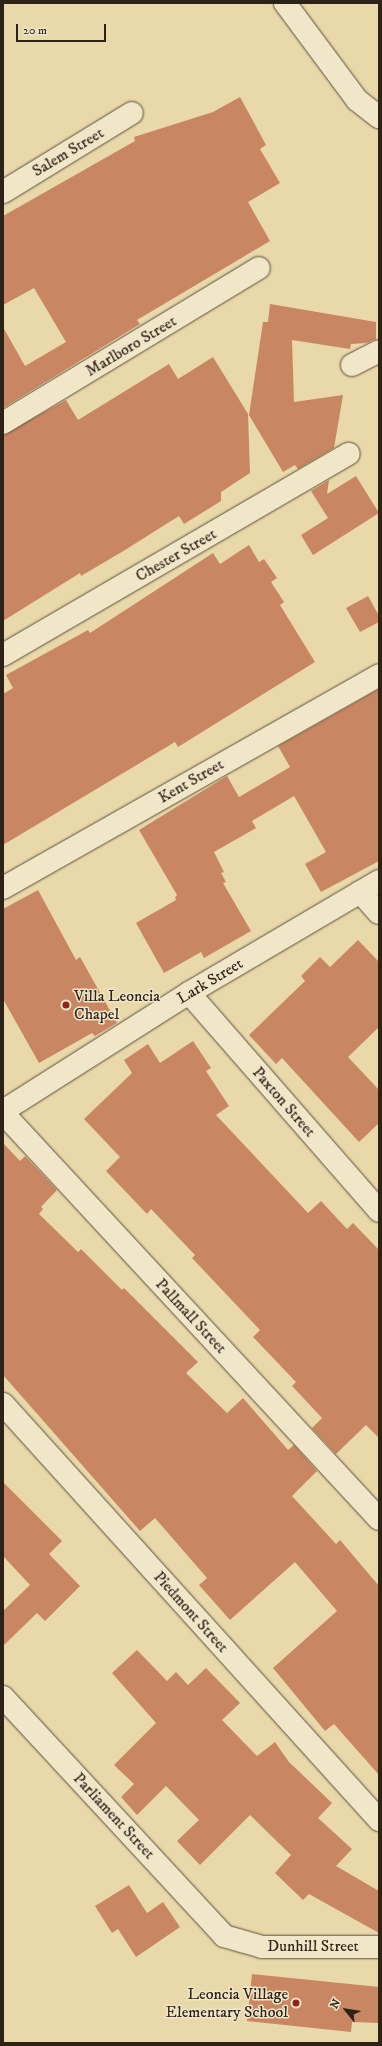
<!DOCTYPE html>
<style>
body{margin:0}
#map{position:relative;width:382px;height:2046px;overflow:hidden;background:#e9d8aa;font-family:"IM FELL DW Pica",serif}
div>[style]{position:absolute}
.building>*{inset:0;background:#c98663}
.roads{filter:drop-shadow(0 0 1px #5c503c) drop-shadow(0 0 1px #5c503c)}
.minor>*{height:22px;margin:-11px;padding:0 11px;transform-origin:11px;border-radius:11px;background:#f1e6c8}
.dots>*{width:11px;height:11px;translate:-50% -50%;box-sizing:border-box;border:2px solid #f1e6c8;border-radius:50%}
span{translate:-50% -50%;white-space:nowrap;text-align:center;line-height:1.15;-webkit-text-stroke:3px #f1e6c8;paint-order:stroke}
.street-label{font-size:16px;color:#2d2218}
.poi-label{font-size:16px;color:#2d2218}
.left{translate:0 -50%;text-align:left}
.right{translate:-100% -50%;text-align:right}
.frame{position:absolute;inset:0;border:4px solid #2d2218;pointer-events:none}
.north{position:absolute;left:326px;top:1990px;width:40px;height:40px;-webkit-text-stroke:3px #f1e6c8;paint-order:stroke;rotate:300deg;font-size:11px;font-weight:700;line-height:16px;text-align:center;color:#2d2218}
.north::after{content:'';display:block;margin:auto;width:14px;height:18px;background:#2d2218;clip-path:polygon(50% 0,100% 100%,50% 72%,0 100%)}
.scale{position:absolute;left:16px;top:24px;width:90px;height:18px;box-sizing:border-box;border:2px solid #2d2218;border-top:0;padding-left:5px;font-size:12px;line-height:14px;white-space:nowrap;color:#2d2218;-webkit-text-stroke:3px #f1e6c8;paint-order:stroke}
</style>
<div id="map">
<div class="building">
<div style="clip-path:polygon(240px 97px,266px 145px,260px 149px,280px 183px,248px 202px,270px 241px,137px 320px,140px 324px,3px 408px,3px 327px,25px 366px,66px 342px,34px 288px,3px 305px,3px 216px,135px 141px,134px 137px,213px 112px)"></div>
<div style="clip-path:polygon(270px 304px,376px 322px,376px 339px,366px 343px,351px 344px,350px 349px,292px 340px,294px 402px,343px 395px,334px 448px,298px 469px,295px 465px,283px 472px,249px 415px,263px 322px,268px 322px)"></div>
<div style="clip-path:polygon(213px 357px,248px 414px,250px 473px,221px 492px,221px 501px,184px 524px,179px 516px,125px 550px,81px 576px,80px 573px,3px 621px,3px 435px,66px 400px,78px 420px,169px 364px,178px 379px)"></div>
<div style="clip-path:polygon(356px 476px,379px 513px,313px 555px,301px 535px,328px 518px,311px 491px,329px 480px,327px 494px)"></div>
<div style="clip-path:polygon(249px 545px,259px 562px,264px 559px,277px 578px,271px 582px,284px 602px,280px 605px,315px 662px,178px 747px,175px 742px,3px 845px,3px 694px,13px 688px,6px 675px,88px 630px,90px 633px,213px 553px,220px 564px)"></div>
<div style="clip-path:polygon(368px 596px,379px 616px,379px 622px,360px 632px,346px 608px)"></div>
<div style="clip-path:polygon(379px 689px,379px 861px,321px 892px,305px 864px,326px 852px,294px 796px,252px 821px,256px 828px,214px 852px,224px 872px,221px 873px,226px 882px,223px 883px,251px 931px,204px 958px,201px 952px,164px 973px,136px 923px,176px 900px,175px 897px,177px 895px,139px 830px,227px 776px,239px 797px,290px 767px,278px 746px)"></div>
<div style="clip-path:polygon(38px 890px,76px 960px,80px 957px,117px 1023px,95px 1036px,92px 1033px,39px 1063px,3px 999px,3px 909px)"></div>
<div style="clip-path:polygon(358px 940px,379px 962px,379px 1027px,348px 1057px,379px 1090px,379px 1123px,359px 1142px,282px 1058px,276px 1064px,249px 1035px,305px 981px,301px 976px,320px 957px,330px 967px)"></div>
<div style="clip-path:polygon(193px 1041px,211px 1068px,206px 1071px,229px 1106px,216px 1115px,308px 1213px,321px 1201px,347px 1229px,353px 1223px,379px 1250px,379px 1438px,366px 1425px,336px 1454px,312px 1428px,322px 1418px,292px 1386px,296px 1382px,253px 1337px,260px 1330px,192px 1258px,195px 1255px,151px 1209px,147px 1214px,106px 1171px,120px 1157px,84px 1119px,132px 1073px,124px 1060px,148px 1044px,160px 1063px)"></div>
<div style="clip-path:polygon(3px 1143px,20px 1161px,25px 1156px,57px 1190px,41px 1207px,43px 1209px,39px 1214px,78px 1252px,81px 1249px,122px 1290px,124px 1288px,198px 1362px,186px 1373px,227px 1413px,243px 1398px,288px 1450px,294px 1445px,317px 1471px,292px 1496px,336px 1544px,340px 1540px,379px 1586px,379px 1775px,334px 1724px,325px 1731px,273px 1668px,337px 1611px,295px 1562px,230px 1620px,199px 1585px,207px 1578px,155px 1518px,140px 1531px,3px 1375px)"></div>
<div style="clip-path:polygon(3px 1482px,62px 1541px,49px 1554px,80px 1586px,45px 1621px,37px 1613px,3px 1646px,3px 1611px,30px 1585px,3px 1556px)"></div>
<div style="clip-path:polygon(137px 1650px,167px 1681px,176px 1672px,188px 1685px,206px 1668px,240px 1703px,222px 1720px,257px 1756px,275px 1742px,289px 1762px,332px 1803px,318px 1818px,352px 1849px,336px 1866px,379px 1891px,379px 1933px,309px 1894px,303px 1900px,275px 1873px,291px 1855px,250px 1815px,200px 1865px,177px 1841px,199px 1820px,166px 1786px,137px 1815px,121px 1797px,134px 1784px,114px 1765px,156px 1723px,112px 1673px)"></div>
<div style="clip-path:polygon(129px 1885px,147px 1913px,163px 1902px,180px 1927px,136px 1957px,118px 1929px,112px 1933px,95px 1906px)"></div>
<div style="clip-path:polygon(252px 1974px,379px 1987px,379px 2023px,352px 2022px,351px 2032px,247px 2021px)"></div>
</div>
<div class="roads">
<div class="minor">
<div style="left:285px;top:3px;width:121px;rotate:53.4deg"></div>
<div style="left:357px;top:100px;width:28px;rotate:38deg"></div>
<div style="left:3px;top:192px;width:151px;rotate:-31.5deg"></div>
<div style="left:352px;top:365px;width:30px;rotate:-27deg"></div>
<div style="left:3px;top:423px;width:299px;rotate:-31.2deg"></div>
<div style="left:3px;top:655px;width:400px;rotate:-30.2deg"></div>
<div style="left:3px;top:888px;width:432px;rotate:-29.5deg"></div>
<div style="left:360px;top:892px;width:28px;rotate:48deg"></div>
<div style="left:189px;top:993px;width:289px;rotate:48.9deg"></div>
<div style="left:3px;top:1111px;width:220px;rotate:-32.4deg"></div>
<div style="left:189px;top:993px;width:221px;rotate:-30.5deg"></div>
<div style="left:3px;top:1113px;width:553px;rotate:47.2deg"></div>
<div style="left:3px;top:1404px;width:561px;rotate:47.89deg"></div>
<div style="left:3px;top:1697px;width:326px;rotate:47.2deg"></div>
<div style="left:224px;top:1936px;width:40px;rotate:16deg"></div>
<div style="left:262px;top:1947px;width:117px"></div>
</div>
</div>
<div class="dots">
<div style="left:66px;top:1005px;background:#8f2418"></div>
<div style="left:296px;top:2003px;background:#8f2418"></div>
</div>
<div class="street-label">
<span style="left:68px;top:152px;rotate:-31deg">Salem Street</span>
<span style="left:131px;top:346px;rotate:-31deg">Marlboro Street</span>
<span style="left:176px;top:555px;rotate:-30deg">Chester Street</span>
<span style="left:191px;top:781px;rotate:-30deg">Kent Street</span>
<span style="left:210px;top:981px;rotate:-31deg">Lark Street</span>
<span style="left:284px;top:1102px;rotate:49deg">Paxton Street</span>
<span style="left:191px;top:1316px;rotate:47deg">Pallmall Street</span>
<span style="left:191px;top:1612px;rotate:48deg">Piedmont Street</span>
<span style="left:114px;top:1816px;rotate:47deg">Parliament Street</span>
<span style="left:313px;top:1946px">Dunhill Street</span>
</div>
<div class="poi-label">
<span class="left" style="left:74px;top:1005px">Villa Leoncia<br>Chapel</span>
<span class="right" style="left:288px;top:2003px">Leoncia Village<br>Elementary School</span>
</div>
<div class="frame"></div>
<div class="north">N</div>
<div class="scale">20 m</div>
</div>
